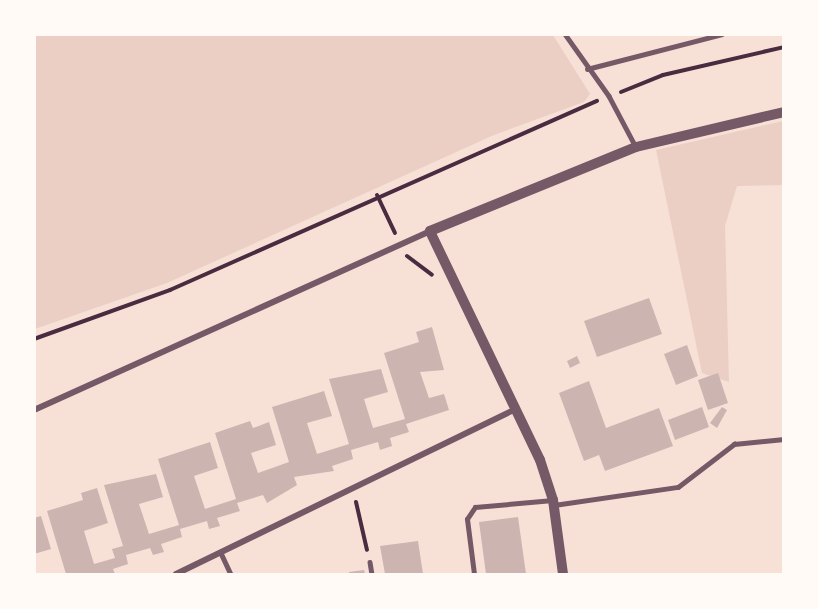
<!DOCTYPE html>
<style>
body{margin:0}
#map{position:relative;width:818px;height:609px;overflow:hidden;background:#f7e1d7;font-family:"Fira Sans",sans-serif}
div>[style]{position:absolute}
.green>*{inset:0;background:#ebcfc5}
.building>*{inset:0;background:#ccb4b1}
.path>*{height:4px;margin:-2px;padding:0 2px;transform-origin:2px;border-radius:2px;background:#4a2c40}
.service>*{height:4.5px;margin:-2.25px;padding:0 2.25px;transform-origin:2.25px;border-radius:2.25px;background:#755966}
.minor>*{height:6px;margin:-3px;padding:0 3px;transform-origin:3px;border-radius:3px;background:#755966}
.tertiary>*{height:10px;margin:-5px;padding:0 5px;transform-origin:5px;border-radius:5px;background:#755966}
span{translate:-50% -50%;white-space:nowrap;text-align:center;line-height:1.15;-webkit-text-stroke:4.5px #fffaf5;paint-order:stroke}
.frame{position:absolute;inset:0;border:36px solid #fffaf5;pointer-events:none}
</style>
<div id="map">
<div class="green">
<div style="clip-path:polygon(35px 34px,553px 35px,590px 94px,584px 102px,494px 135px,167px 283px,35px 329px)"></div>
<div style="clip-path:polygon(783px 121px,783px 185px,737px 186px,725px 226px,729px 382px,702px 373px,656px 150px)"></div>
</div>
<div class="building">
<div style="clip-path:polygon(649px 298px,662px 334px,597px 357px,584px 321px)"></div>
<div style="clip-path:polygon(432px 327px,444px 370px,420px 372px,429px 398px,444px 394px,449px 410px,406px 424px,409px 432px,390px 438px,392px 446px,380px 450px,378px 442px,351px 450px,353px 459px,332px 466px,334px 471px,294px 477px,297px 485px,267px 503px,263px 495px,237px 503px,240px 511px,217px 518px,220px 526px,209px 529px,207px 521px,180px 529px,182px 537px,161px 544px,164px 552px,153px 555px,150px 548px,126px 555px,128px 564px,113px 569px,115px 574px,66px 574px,47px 511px,83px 500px,81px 493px,97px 488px,108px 523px,84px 531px,94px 564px,115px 558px,112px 549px,123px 546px,104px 485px,156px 474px,163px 497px,139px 504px,149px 534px,179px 525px,158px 459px,210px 442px,218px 468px,194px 476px,205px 509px,236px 499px,215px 433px,250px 421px,253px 428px,269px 422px,276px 445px,251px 453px,258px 473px,289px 462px,272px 407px,324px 391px,332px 416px,307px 423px,317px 454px,349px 444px,329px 379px,381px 369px,388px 392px,364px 399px,373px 428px,405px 419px,384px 353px,419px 342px,416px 332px)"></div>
<div style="clip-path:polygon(687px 345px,698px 376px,676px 385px,664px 354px)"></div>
<div style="clip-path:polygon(577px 356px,580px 363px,570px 368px,567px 361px)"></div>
<div style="clip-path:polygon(718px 373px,728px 403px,708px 410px,698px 380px)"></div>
<div style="clip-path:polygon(589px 381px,606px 428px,659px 408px,673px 446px,605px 471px,599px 455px,584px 461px,559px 393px)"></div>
<div style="clip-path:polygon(702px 407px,709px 427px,675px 440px,668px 420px)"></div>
<div style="clip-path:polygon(722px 407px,727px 410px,717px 428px,710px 423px)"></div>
<div style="clip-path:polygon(41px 516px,51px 549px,34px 554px,34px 518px)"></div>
<div style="clip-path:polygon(518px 517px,526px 574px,486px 574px,479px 522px)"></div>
<div style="clip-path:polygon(418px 541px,423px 574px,385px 574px,380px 546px)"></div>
<div style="clip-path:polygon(364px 570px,365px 574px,349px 574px,349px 572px)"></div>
</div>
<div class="path">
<div style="left:621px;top:92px;width:45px;rotate:-22deg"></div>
<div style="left:663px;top:75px;width:124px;rotate:-13deg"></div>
<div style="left:377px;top:195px;width:42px;rotate:64.7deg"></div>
<div style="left:407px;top:256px;width:31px;rotate:37deg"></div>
<div style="left:34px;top:339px;width:145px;rotate:-19.8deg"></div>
<div style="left:170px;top:290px;width:467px;rotate:-23.9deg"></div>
<div style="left:356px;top:502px;width:49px;rotate:77.1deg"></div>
</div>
<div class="service">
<div style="left:565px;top:34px;width:76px;rotate:54.6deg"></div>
<div style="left:609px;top:96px;width:58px;rotate:62.1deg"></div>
<div style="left:587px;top:69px;width:139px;rotate:-14.5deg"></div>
<div style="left:554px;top:505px;width:125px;rotate:-8.3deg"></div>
<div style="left:678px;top:487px;width:71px;rotate:-37.5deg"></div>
<div style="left:734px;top:444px;width:50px;rotate:-5.7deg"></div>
<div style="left:221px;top:553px;width:23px;rotate:65deg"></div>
<div style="left:370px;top:562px;width:12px;rotate:81deg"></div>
<div style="left:474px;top:574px;width:55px;rotate:-97.3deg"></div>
<div style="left:467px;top:519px;width:14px;rotate:-56deg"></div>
<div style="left:475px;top:507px;width:78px;rotate:-5.1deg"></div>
</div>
<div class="minor">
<div style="left:34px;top:410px;width:435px;rotate:-24.3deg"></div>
<div style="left:176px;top:574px;width:378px;rotate:-25.9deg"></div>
</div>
<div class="tertiary">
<div style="left:563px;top:574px;width:75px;rotate:-97.7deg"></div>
<div style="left:553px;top:500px;width:42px;rotate:-108deg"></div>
<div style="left:540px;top:460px;width:254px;rotate:-115.7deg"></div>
<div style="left:430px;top:231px;width:222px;rotate:-22.2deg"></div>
<div style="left:636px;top:147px;width:152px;rotate:-13.3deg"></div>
</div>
<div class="frame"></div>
</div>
